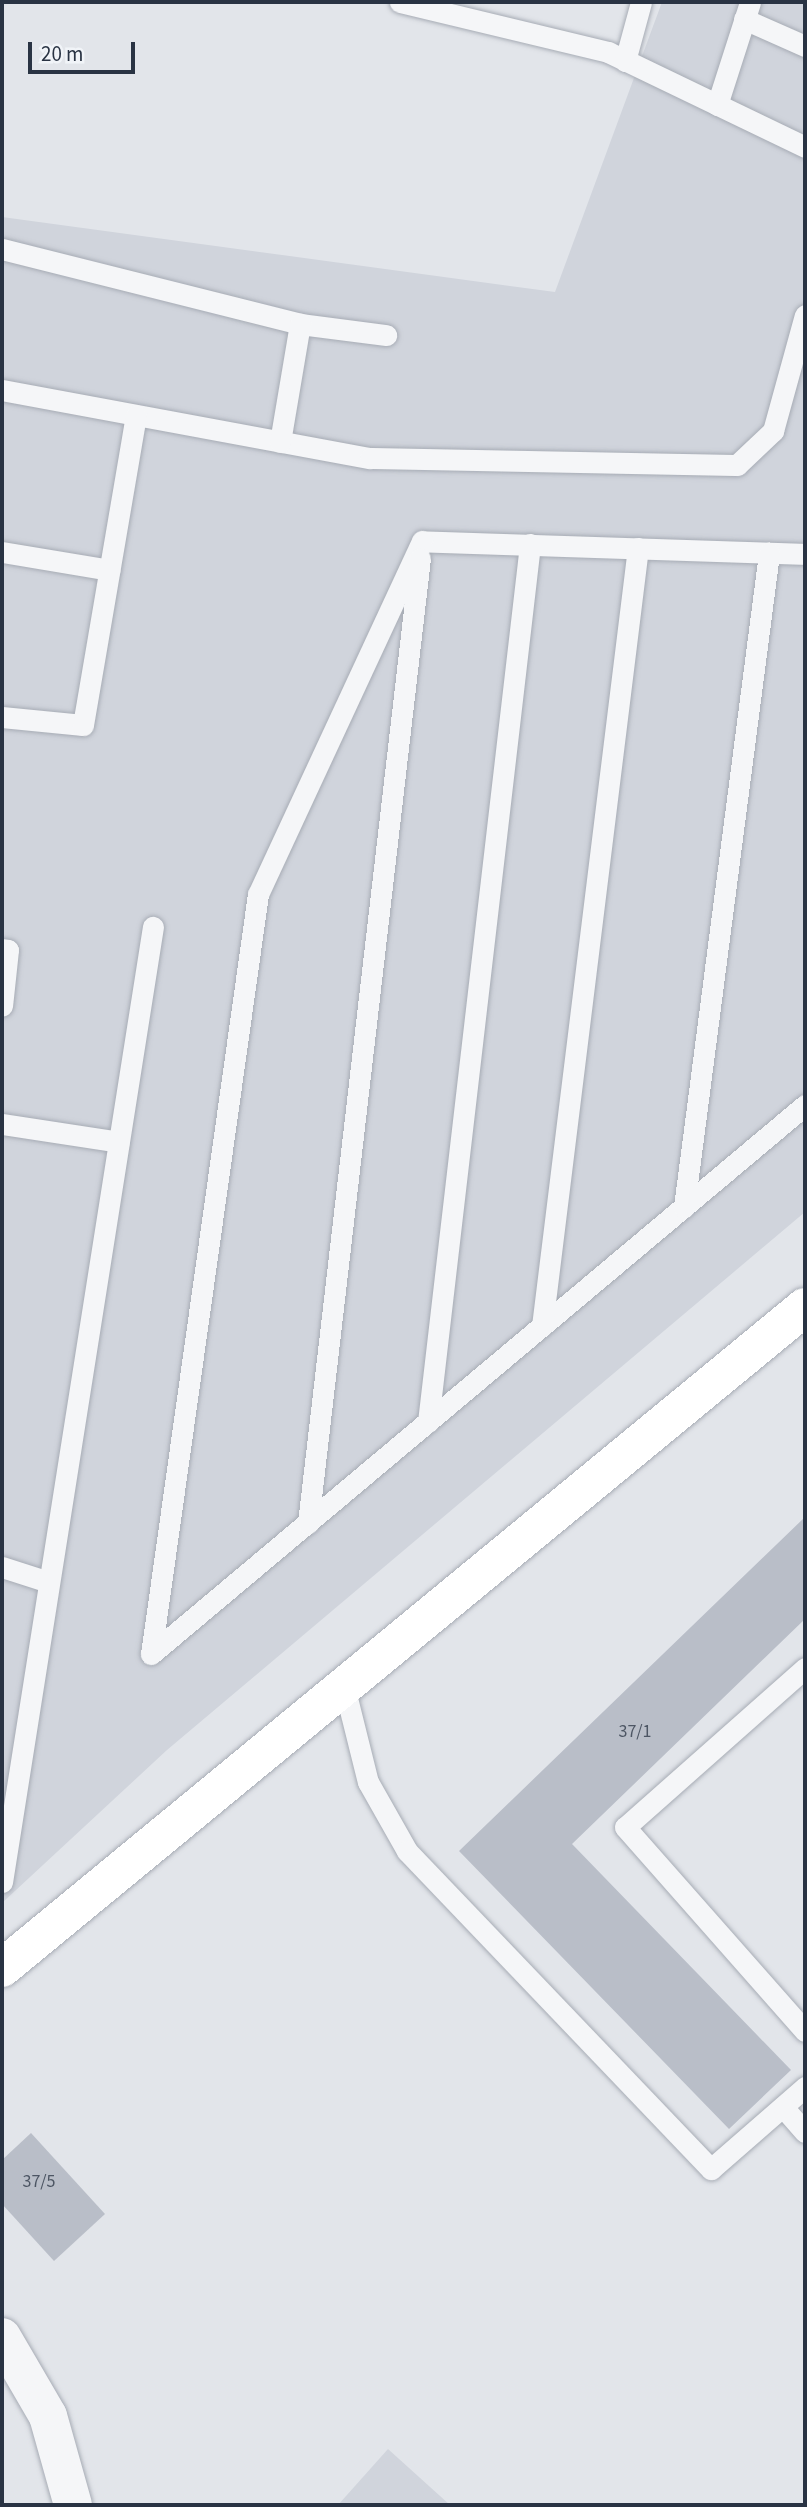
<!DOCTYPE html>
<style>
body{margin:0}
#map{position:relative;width:807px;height:2507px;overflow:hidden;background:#e2e5ea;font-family:"Source Sans 3",sans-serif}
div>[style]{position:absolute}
.built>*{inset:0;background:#d0d4dc}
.building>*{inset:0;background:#b9bec8}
.roads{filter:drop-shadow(0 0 2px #a7acb5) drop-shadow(0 0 2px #a7acb5)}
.lane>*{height:21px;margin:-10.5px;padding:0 10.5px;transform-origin:10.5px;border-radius:10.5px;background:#f5f6f8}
.street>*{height:38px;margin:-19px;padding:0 19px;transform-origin:19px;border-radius:19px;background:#f5f6f8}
.secondary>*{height:38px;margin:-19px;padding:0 19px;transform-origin:19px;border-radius:19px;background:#fff}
span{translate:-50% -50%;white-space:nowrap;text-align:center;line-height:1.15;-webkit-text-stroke:7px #f1f4f8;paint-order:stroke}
.number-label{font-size:18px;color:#4d5664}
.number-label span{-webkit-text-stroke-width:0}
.frame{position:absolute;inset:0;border:4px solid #293343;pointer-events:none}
.scale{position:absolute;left:28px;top:42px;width:107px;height:32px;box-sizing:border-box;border:4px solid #293343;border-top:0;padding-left:9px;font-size:21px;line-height:24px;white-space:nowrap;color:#293343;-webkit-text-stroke:5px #f1f4f8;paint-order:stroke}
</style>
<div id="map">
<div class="built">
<div style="clip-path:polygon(662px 2px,805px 2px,805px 1212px,167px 1750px,2px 1903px,2px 217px,555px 292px)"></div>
<div style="clip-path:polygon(388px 2449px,450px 2505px,338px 2505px)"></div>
</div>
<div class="building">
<div style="clip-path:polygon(805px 1517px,805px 1619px,572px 1844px,791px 2070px,729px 2129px,459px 1851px)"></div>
<div style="clip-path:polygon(31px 2133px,105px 2214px,54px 2261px,2px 2204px,2px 2160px)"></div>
</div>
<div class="roads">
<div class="lane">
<div style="left:400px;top:2px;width:214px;rotate:13.5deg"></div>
<div style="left:608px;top:52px;width:219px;rotate:25.7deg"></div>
<div style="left:744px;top:19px;width:67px;rotate:23.9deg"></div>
<div style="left:625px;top:61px;width:61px;rotate:-74.8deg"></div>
<div style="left:717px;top:105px;width:108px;rotate:-72.2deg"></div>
<div style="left:2px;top:249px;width:307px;rotate:14.1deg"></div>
<div style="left:300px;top:324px;width:87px;rotate:7.3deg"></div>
<div style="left:2px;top:390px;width:374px;rotate:10.5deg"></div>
<div style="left:370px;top:458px;width:367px;rotate:1.1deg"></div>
<div style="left:737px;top:465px;width:50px;rotate:-43.4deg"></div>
<div style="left:773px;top:431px;width:120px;rotate:-74.6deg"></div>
<div style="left:280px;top:442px;width:120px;rotate:-80.4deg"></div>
<div style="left:2px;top:552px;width:109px;rotate:9.5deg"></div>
<div style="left:805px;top:554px;width:383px;rotate:-178.1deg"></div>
<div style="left:422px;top:541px;width:389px;rotate:114.9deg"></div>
<div style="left:258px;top:894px;width:767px;rotate:98.01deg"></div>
<div style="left:151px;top:1654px;width:854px;rotate:-40.01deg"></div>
<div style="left:2px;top:717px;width:81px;rotate:5.6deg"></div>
<div style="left:83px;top:725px;width:314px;rotate:-80.3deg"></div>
<div style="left:2px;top:949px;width:6px;rotate:9deg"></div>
<div style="left:8px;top:950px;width:56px;rotate:96.1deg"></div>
<div style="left:2px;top:1124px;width:118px;rotate:8.7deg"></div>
<div style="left:684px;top:1207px;width:660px;rotate:-82.59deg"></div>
<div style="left:542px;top:1326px;width:784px;rotate:-82.97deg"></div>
<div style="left:428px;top:1422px;width:884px;rotate:-83.37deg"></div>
<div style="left:308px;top:1523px;width:971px;rotate:-83.38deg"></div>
<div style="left:2px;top:1567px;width:49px;rotate:17.7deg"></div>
<div style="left:805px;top:1668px;width:240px;rotate:138.5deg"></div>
<div style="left:625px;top:1827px;width:272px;rotate:48.6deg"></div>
<div style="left:343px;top:1682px;width:103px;rotate:76deg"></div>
<div style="left:368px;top:1782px;width:79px;rotate:60.5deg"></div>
<div style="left:407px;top:1851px;width:440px;rotate:46.3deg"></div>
<div style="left:711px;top:2169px;width:125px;rotate:-41.1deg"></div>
<div style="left:2px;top:1882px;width:967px;rotate:-81.02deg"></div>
<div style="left:783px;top:2107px;width:33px;rotate:49deg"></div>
</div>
<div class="street">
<div style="left:2px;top:2337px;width:91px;rotate:59.8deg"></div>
<div style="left:48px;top:2416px;width:92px;rotate:74.3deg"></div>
</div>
<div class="secondary">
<div style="left:2px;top:1968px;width:1040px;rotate:-39.46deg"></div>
</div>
</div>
<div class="number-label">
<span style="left:635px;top:1732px">37/1</span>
<span style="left:39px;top:2182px">37/5</span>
</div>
<div class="frame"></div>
<div class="scale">20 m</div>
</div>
